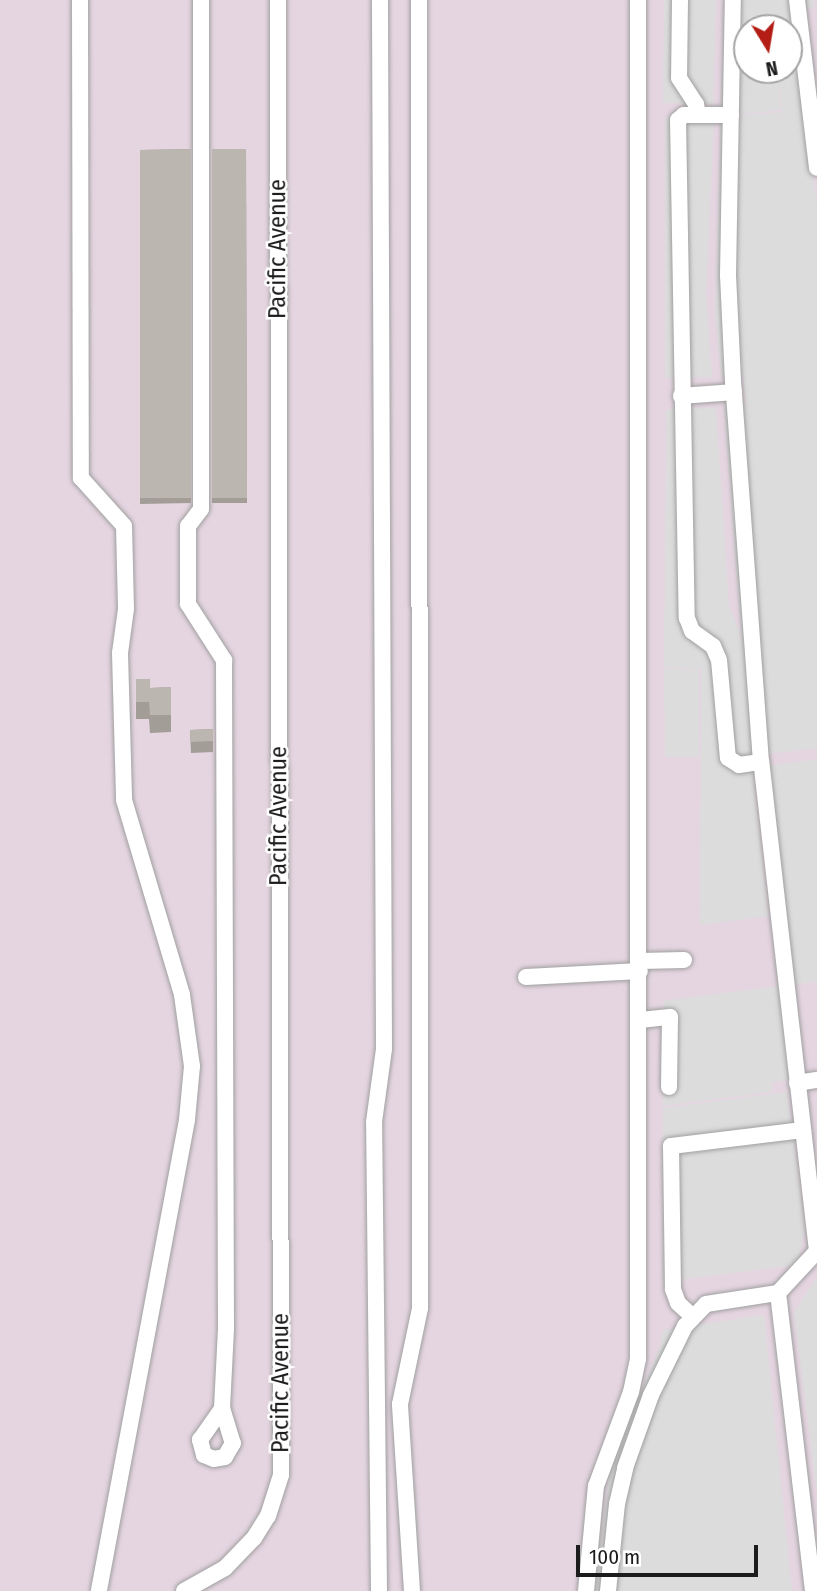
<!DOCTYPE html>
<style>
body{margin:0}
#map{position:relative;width:817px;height:1591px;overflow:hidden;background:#ece9e2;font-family:"Fira Sans Condensed",sans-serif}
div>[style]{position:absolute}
.industrial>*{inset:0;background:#e5d5e1}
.parking>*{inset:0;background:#dcdcdc}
.roads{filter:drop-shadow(0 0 2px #a0a0a0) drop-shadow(0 0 2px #a0a0a0)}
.minor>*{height:16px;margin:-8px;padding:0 8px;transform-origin:8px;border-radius:8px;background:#fff}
.wall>*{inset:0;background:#a29d97}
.building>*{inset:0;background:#bcb6b0}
span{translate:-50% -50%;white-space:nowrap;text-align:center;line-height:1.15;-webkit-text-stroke:5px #fff;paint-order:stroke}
.street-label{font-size:24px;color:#1c1c1c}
.north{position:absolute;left:733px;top:14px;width:70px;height:70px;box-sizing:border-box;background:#fff;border:2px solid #a4a4a4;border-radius:50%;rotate:169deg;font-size:19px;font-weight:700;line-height:28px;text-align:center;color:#1c1c1c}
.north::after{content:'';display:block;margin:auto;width:24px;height:32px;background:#b31d15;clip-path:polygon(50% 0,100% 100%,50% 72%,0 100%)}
.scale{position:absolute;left:576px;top:1545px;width:182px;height:32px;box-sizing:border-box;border:4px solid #1c1c1c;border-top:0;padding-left:9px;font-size:21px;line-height:24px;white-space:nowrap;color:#1c1c1c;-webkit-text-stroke:5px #fff;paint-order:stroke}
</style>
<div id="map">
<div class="industrial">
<div style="clip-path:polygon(evenodd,0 0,817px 0,817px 1591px,0 1591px,0 0,747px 28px,789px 28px,789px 70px,747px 70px,747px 28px)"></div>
</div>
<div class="parking">
<div style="clip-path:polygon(664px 0,716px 0,713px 104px,663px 103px)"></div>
<div style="clip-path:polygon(evenodd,725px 0,814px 0,815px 7px,793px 10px,817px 207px,817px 748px,751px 756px,768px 916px,700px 925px,701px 669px,664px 668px,666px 410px,716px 407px,729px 606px,740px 633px,743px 659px,724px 407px,746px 404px,743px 373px,721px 375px,715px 313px,721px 120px,740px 120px,741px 115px,782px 112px,785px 130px,778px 76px,781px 110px,740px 114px,739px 105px,721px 105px,725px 0,747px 28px,789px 28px,789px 70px,747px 70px,747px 28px)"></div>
<div style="clip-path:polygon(665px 117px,714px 119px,706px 294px,712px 377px,665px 378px)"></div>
<div style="clip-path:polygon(664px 669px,699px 670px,699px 757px,665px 757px)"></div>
<div style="clip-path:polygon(817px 759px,817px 982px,796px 984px,769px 766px)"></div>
<div style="clip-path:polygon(778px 986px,790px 1080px,772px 1082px,772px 1092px,663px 1106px,664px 1001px)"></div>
<div style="clip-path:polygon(787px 1092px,805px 1229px,797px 1265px,663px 1282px,663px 1108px)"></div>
<div style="clip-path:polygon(817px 1277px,817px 1495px,794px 1313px)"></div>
<div style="clip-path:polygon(764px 1315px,792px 1591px,595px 1591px,609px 1477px,617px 1447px,660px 1347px,663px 1330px)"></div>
</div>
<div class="roads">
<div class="minor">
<div style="left:80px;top:0;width:478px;rotate:89.9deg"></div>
<div style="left:81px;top:478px;width:64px;rotate:48.1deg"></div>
<div style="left:124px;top:526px;width:83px;rotate:88.6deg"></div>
<div style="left:126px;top:609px;width:44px;rotate:97.8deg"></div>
<div style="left:120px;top:653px;width:147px;rotate:88.4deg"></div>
<div style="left:124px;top:800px;width:203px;rotate:73.4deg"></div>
<div style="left:182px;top:995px;width:72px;rotate:82deg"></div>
<div style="left:192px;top:1066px;width:54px;rotate:95.3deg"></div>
<div style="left:187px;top:1120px;width:479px;rotate:100.6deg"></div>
<div style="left:201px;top:0;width:509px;rotate:90deg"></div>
<div style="left:201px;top:509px;width:21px;rotate:127deg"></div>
<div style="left:188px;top:526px;width:78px;rotate:90deg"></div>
<div style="left:188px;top:604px;width:67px;rotate:57.3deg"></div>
<div style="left:224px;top:660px;width:669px;rotate:89.83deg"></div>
<div style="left:226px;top:1329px;width:79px;rotate:92.9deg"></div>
<div style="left:680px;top:0;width:78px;rotate:90.7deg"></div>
<div style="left:679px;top:78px;width:31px;rotate:57deg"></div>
<div style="left:696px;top:104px;width:11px;rotate:80deg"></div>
<div style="left:797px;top:0;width:169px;rotate:83.2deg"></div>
<div style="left:731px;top:115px;width:47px;rotate:180deg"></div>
<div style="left:684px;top:115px;width:8px;rotate:140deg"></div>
<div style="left:678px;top:120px;width:498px;rotate:89deg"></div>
<div style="left:687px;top:618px;width:14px;rotate:69deg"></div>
<div style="left:692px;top:631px;width:26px;rotate:36deg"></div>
<div style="left:713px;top:646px;width:15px;rotate:67deg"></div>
<div style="left:719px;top:660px;width:98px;rotate:84.8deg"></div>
<div style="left:728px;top:758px;width:13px;rotate:32deg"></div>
<div style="left:739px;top:765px;width:22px;rotate:-8deg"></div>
<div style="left:681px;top:396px;width:53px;rotate:-4.3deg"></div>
<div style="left:640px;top:961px;width:44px;rotate:-1.3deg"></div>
<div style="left:526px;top:977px;width:114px;rotate:-3deg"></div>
<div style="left:640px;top:1020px;width:30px;rotate:-6deg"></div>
<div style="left:670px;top:1017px;width:70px;rotate:90.8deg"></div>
<div style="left:797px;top:1083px;width:20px;rotate:-9deg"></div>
<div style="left:778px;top:1293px;width:300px;rotate:83.3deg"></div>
<div style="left:692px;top:1316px;width:19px;rotate:-137deg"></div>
<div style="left:678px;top:1303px;width:15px;rotate:-110deg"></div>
<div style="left:673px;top:1289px;width:143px;rotate:-90.8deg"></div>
<div style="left:671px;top:1146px;width:133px;rotate:-6.9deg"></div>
<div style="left:222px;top:1408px;width:37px;rotate:73deg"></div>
<div style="left:233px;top:1443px;width:16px;rotate:120deg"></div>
<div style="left:225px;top:1457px;width:11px;rotate:170deg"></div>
<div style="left:214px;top:1459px;width:11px;rotate:-158deg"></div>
<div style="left:204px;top:1455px;width:16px;rotate:-105deg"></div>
<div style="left:200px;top:1440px;width:39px;rotate:-55deg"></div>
<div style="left:184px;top:1591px;width:47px;rotate:-29.3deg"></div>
<div style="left:225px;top:1568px;width:42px;rotate:-46deg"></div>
<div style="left:254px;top:1538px;width:26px;rotate:-58deg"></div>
<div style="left:268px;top:1516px;width:43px;rotate:-72.4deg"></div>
<div style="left:281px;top:1475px;width:1475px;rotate:-90.12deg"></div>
<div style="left:379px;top:1591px;width:469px;rotate:-90.6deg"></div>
<div style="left:374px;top:1122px;width:74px;rotate:-82.2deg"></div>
<div style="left:384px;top:1049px;width:1049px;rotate:-90.22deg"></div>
<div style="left:412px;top:1591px;width:187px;rotate:-93.7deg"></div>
<div style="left:400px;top:1404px;width:98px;rotate:-78.2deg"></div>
<div style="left:420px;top:1308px;width:1308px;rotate:-90.04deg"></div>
<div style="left:586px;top:1591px;width:105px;rotate:-84.6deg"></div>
<div style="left:596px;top:1486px;width:100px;rotate:-69.6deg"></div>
<div style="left:631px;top:1392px;width:35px;rotate:-78deg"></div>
<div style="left:638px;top:1358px;width:1358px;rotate:-90deg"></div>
<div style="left:608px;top:1591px;width:87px;rotate:-84.1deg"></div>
<div style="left:617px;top:1504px;width:37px;rotate:-77deg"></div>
<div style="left:625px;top:1468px;width:77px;rotate:-70.4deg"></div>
<div style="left:651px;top:1395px;width:77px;rotate:-63.8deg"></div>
<div style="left:685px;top:1326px;width:30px;rotate:-46deg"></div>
<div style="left:706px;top:1304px;width:73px;rotate:-8.7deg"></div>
<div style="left:778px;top:1293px;width:57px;rotate:-47.1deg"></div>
<div style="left:817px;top:1251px;width:492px;rotate:-96.5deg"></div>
<div style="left:761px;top:762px;width:382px;rotate:-94.2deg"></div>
<div style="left:733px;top:381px;width:105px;rotate:-92.7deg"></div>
<div style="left:728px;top:276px;width:276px;rotate:-89deg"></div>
</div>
</div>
<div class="wall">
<div style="clip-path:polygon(191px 149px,191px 503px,140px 504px,140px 150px)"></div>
<div style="clip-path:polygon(212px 149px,246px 149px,247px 503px,212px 503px)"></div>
<div style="clip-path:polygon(136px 679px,150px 688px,171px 687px,171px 732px,150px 733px,149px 719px,136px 719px)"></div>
<div style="clip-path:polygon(213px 729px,213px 752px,191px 753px,190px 730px)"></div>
</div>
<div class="building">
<div style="clip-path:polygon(191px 149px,191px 498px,140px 498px,140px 150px)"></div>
<div style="clip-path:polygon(212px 149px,246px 149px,247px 498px,212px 498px)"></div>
<div style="clip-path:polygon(136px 679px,150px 679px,150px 688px,171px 687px,171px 715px,150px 715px,149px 702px,136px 702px)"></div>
<div style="clip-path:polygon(213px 729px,213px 741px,191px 742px,190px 730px)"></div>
</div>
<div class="street-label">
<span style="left:278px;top:249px;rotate:-90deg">Pacific Avenue</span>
<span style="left:279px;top:816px;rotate:-90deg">Pacific Avenue</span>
<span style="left:281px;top:1383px;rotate:-90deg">Pacific Avenue</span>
</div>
<div class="north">N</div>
<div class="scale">100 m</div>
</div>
